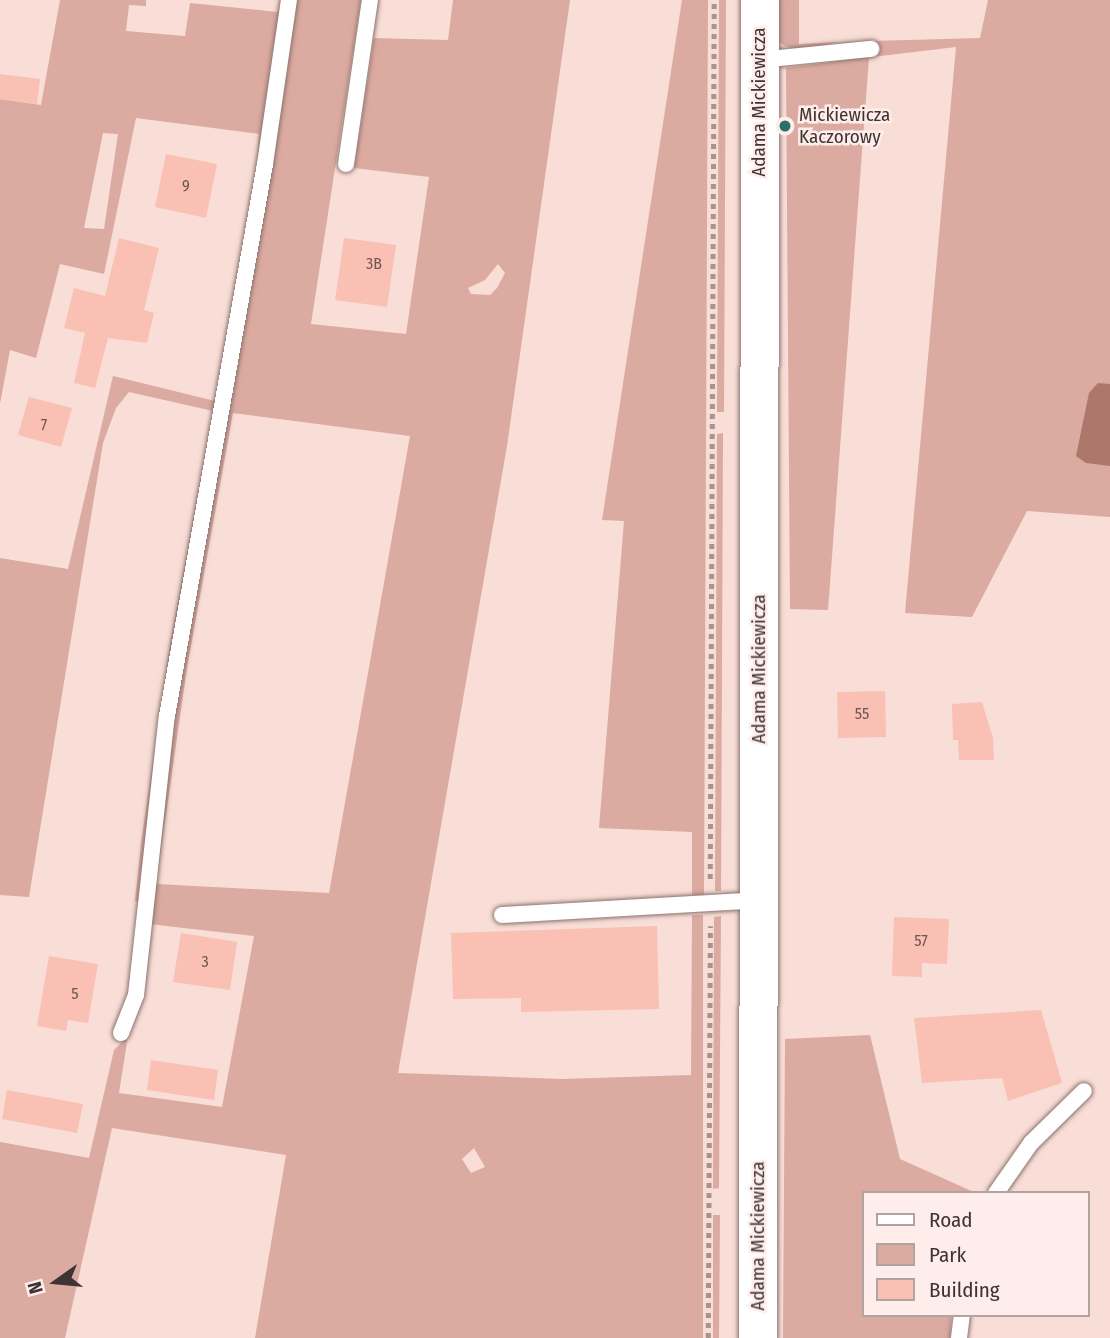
<!DOCTYPE html>
<style>
body{margin:0}
#map{position:relative;width:1110px;height:1338px;overflow:hidden;background:#f9ddd7;font-family:"Fira Sans Condensed",sans-serif}
div>[style]{position:absolute}
.green>*{inset:0;background:#dbaaa0}
.water>*{inset:0;background:#ad776c}
.building>*{inset:0;background:#fac0b4}
.path>*{height:4.5px;margin-top:-2.25px;transform-origin:0;background:repeating-linear-gradient(90deg,#a8948f 0 5px,transparent 0 10px)}
.roads{filter:drop-shadow(0 0 2px #8b736e) drop-shadow(0 0 2px #8b736e)}
.service>*{height:16px;margin:-8px;padding:0 8px;transform-origin:8px;border-radius:8px;background:#fff}
.tertiary>*{height:38px;margin:-19px;padding:0 19px;transform-origin:19px;border-radius:19px;background:#fff}
.dots>*{width:19px;height:19px;translate:-50% -50%;box-sizing:border-box;border:4px solid #feedea;border-radius:50%}
span{translate:-50% -50%;white-space:nowrap;text-align:center;line-height:1.15;-webkit-text-stroke:5px #feedea;paint-order:stroke}
.number-label{font-size:16px;color:#6d5752}
.number-label span{-webkit-text-stroke-width:0}
.street-label{font-size:19px;color:#3e3431}
.poi-label{font-size:19px;color:#3e3431}
.left{translate:0 -50%;text-align:left}
.legend{position:absolute;left:862px;top:1191px;width:228px;height:126px;box-sizing:border-box;background:#feedea;border:2px solid #b1a3a0;margin:0;padding:9px 12px;list-style:none;font-size:21px;color:#3e3431}
.legend li{display:flex;align-items:center;gap:14px;height:35px}
.legend b{width:35px;border:2px solid #b1a3a0}
.north{position:absolute;left:21px;top:1247px;width:70px;height:70px;-webkit-text-stroke:5px #feedea;paint-order:stroke;rotate:255deg;font-size:19px;font-weight:700;line-height:28px;text-align:center;color:#3e3431}
.north::after{content:'';display:block;margin:auto;width:24px;height:32px;background:#3e3431;clip-path:polygon(50% 0,100% 100%,50% 72%,0 100%)}
</style>
<div id="map">
<div class="green">
<div style="clip-path:polygon(evenodd,60px 0,146px 0,146px 6px,129px 5px,126px 31px,185px 36px,190px 3px,277px 12px,281px 4px,256px 170px,259px 134px,136px 118px,104px 274px,60px 264px,36px 358px,10px 350px,0 404px,0 99px,41px 105px,60px 0,103px 133px,118px 134px,104px 229px,84px 228px,103px 133px)"></div>
<div style="clip-path:polygon(evenodd,297px 0,361px 0,311px 324px,406px 334px,429px 177px,354px 168px,374px 38px,448px 40px,453px 0,570px 0,507px 446px,398px 1073px,562px 1079px,691px 1075px,692px 915px,703px 915px,703px 1338px,255px 1338px,286px 1155px,112px 1128px,65px 1338px,0 1338px,0 1142px,89px 1158px,114px 1050px,128px 1036px,119px 1093px,222px 1107px,254px 936px,149px 924px,173px 723px,297px 0,498px 264px,505px 273px,497px 288px,490px 295px,471px 294px,468px 288px,485px 280px,498px 264px,297px 0,233px 413px,410px 436px,329px 893px,156px 884px,187px 668px,233px 413px,297px 0,474px 1148px,485px 1167px,471px 1173px,462px 1159px,474px 1148px)"></div>
<div style="clip-path:polygon(682px 0,708px 0,704px 895px,692px 895px,692px 832px,599px 828px,624px 521px,602px 520px)"></div>
<div style="clip-path:polygon(719px 0,726px 0,724px 412px,717px 412px)"></div>
<div style="clip-path:polygon(778px 0,799px 0,799px 44px,839px 42px,799px 50px,785px 46px,778px 41px)"></div>
<div style="clip-path:polygon(988px 0,1110px 0,1110px 517px,1027px 511px,972px 617px,905px 613px,956px 47px,872px 57px,872px 41px,980px 38px)"></div>
<div style="clip-path:polygon(869px 57px,828px 610px,790px 609px,786px 68px)"></div>
<div style="clip-path:polygon(228px 332px,163px 711px,139px 902px,135px 901px,141px 843px,170px 644px,213px 411px,129px 392px,116px 408px,103px 443px,29px 897px,0 895px,0 558px,68px 569px,113px 376px,215px 401px)"></div>
<div style="clip-path:polygon(723px 433px,721px 891px,715px 891px,717px 434px)"></div>
<div style="clip-path:polygon(721px 916px,719px 1188px,713px 1189px,714px 917px)"></div>
<div style="clip-path:polygon(870px 1035px,900px 1159px,976px 1193px,863px 1193px,863px 1315px,951px 1315px,950px 1338px,783px 1338px,785px 1039px)"></div>
<div style="clip-path:polygon(713px 1215px,720px 1215px,719px 1338px,713px 1338px)"></div>
</div>
<div class="water">
<div style="clip-path:polygon(1098px 383px,1110px 384px,1110px 466px,1086px 463px,1076px 456px,1089px 393px)"></div>
</div>
<div class="building">
<div style="clip-path:polygon(0 74px,40px 79px,37px 104px,0 99px)"></div>
<div style="clip-path:polygon(166px 154px,217px 164px,206px 218px,155px 207px)"></div>
<div style="clip-path:polygon(119px 238px,159px 248px,144px 310px,154px 313px,147px 343px,108px 338px,95px 388px,74px 383px,85px 333px,64px 328px,74px 288px,105px 296px)"></div>
<div style="clip-path:polygon(344px 238px,396px 245px,387px 307px,335px 300px)"></div>
<div style="clip-path:polygon(29px 397px,72px 408px,61px 447px,18px 435px)"></div>
<div style="clip-path:polygon(885px 691px,886px 737px,838px 738px,837px 692px)"></div>
<div style="clip-path:polygon(982px 702px,993px 738px,994px 760px,959px 760px,958px 740px,953px 740px,952px 704px)"></div>
<div style="clip-path:polygon(894px 917px,949px 919px,947px 964px,922px 963px,922px 977px,892px 976px)"></div>
<div style="clip-path:polygon(657px 926px,659px 1009px,521px 1012px,521px 998px,453px 999px,451px 933px)"></div>
<div style="clip-path:polygon(181px 933px,237px 942px,230px 990px,173px 982px)"></div>
<div style="clip-path:polygon(49px 956px,98px 964px,88px 1023px,68px 1020px,66px 1031px,37px 1026px)"></div>
<div style="clip-path:polygon(1041px 1010px,1062px 1083px,1008px 1101px,1002px 1078px,922px 1083px,914px 1018px)"></div>
<div style="clip-path:polygon(151px 1060px,218px 1070px,214px 1100px,147px 1090px)"></div>
<div style="clip-path:polygon(7px 1090px,83px 1104px,77px 1133px,2px 1119px)"></div>
</div>
<div class="path">
<div style="left:710px;top:879px;width:879px;rotate:-89.74deg"></div>
<div style="left:708px;top:1338px;width:412px;rotate:-89.7deg"></div>
</div>
<div class="roads">
<div class="service">
<div style="left:760px;top:60px;width:112px;rotate:-5.7deg"></div>
<div style="left:346px;top:164px;width:166px;rotate:-81.7deg"></div>
<div style="left:502px;top:915px;width:257px;rotate:-3.3deg"></div>
<div style="left:121px;top:1033px;width:41px;rotate:-68.5deg"></div>
<div style="left:136px;top:995px;width:281px;rotate:-83.7deg"></div>
<div style="left:167px;top:716px;width:561px;rotate:-79.93deg"></div>
<div style="left:265px;top:164px;width:166px;rotate:-81.7deg"></div>
<div style="left:996px;top:1193px;width:61px;rotate:-55deg"></div>
<div style="left:1031px;top:1143px;width:74px;rotate:-44.5deg"></div>
<div style="left:959px;top:1338px;width:23px;rotate:-83deg"></div>
</div>
<div class="tertiary">
<div style="left:758px;top:1338px;width:1338px;rotate:-89.91deg"></div>
</div>
</div>
<div class="dots">
<div style="left:785px;top:126px;background:#2a7066"></div>
</div>
<div class="number-label">
<span style="left:186px;top:186px">9</span>
<span style="left:374px;top:264px">3B</span>
<span style="left:44px;top:425px">7</span>
<span style="left:862px;top:714px">55</span>
<span style="left:921px;top:941px">57</span>
<span style="left:205px;top:962px">3</span>
<span style="left:75px;top:994px">5</span>
</div>
<div class="street-label">
<span style="left:759px;top:102px;rotate:-90deg">Adama Mickiewicza</span>
<span style="left:759px;top:669px;rotate:-90deg">Adama Mickiewicza</span>
<span style="left:758px;top:1236px;rotate:-90deg">Adama Mickiewicza</span>
</div>
<div class="poi-label">
<span class="left" style="left:799px;top:126px">Mickiewicza<br>Kaczorowy</span>
</div>
<ul class="legend">
<li><b style="height:9px;background:#fff"></b>Road</li>
<li><b style="height:19px;background:#dbaaa0"></b>Park</li>
<li><b style="height:19px;background:#fac0b4"></b>Building</li>
</ul>
<div class="north">N</div>
</div>
